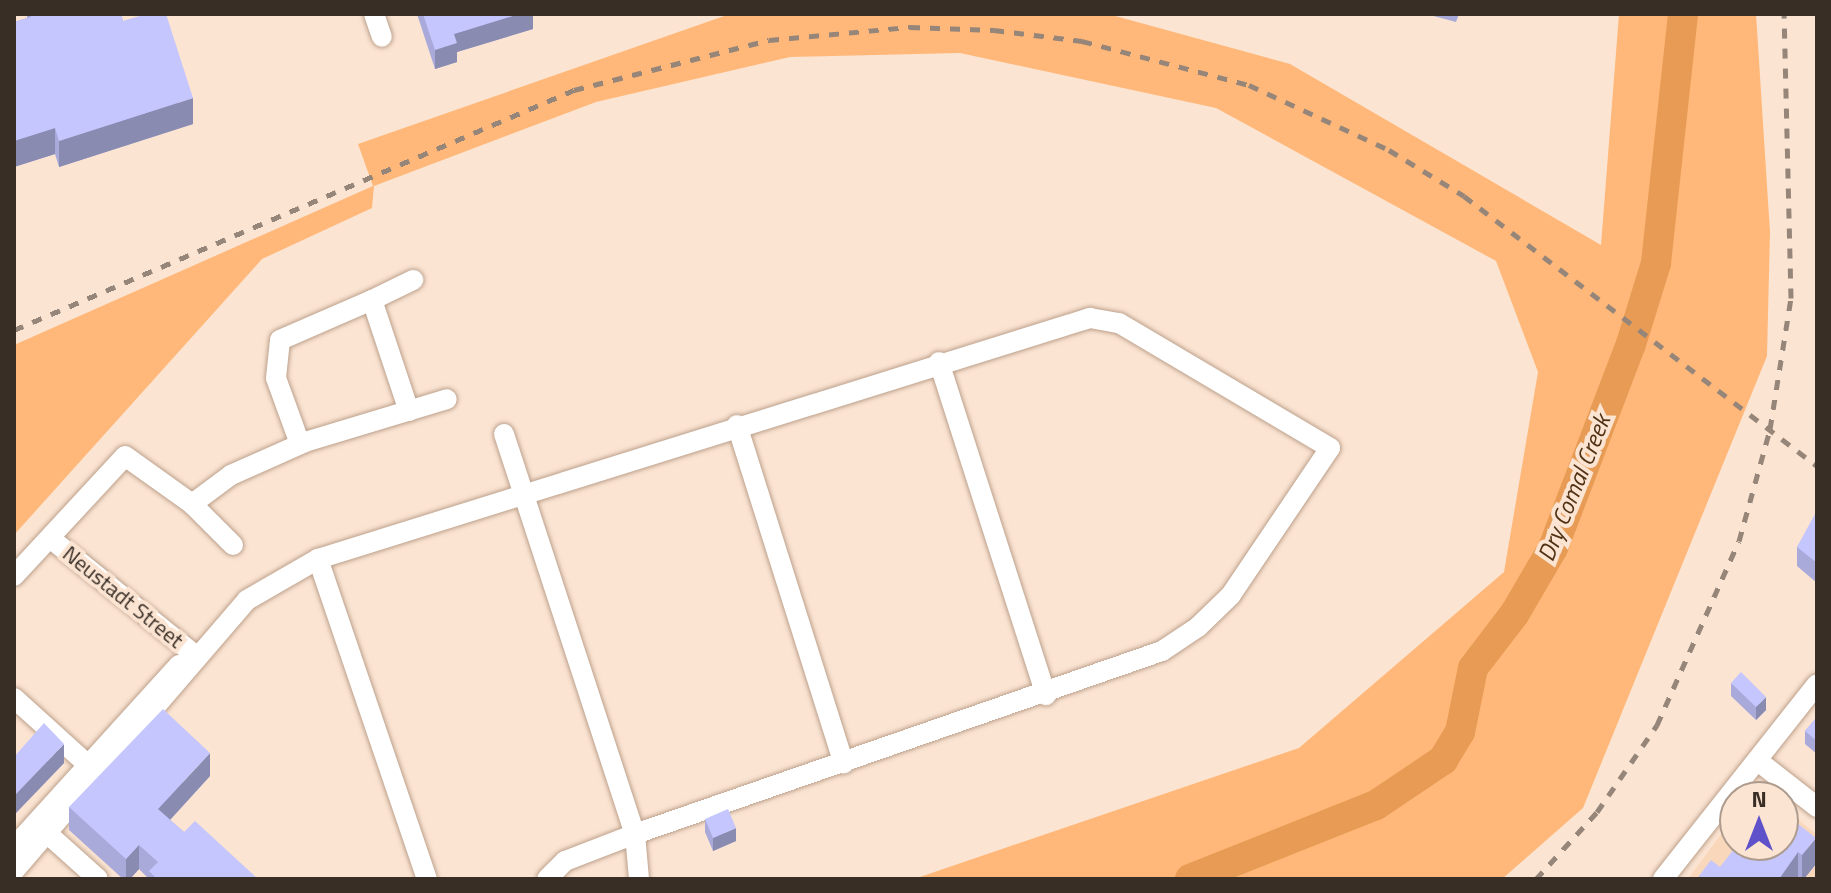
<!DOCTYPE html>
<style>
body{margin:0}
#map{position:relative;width:1831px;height:893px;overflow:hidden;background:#fbe4d2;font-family:"Titillium Web",sans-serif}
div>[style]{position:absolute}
.built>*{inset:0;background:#f9d7bb}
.green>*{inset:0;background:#ffb879}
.stream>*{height:5px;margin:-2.5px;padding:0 2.5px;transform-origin:2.5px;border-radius:2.5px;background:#e89b54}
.river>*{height:30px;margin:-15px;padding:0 15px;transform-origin:15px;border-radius:15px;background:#e89b54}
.roads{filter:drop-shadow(0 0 2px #bca18c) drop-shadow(0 0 2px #bca18c)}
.minor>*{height:20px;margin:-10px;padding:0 10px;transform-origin:10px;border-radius:10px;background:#fff}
.rail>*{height:5px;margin-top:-2.5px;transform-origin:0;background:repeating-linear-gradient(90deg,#968579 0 10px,transparent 0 20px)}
.wall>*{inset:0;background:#a9aada}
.shaded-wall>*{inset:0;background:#898bb1}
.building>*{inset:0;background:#c4c6fd}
span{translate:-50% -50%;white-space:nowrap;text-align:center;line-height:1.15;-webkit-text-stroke:8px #fbe4d2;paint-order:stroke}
.street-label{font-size:22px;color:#392e26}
.water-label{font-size:24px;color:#503113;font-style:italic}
.frame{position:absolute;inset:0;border:16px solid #392e26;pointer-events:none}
.north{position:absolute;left:1719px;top:781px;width:80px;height:80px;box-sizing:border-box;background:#fbe4d2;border:2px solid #ad9b8d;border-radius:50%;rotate:0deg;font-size:22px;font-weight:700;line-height:32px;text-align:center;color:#392e26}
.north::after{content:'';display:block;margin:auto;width:28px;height:36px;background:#5f51c9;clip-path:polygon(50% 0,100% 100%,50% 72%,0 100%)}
</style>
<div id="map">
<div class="built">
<div style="clip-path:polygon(1783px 807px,1817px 835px,1817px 879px,1688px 879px,1735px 815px,1735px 845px,1783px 845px)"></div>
</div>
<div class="green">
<div style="clip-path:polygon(730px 14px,1108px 14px,1290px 64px,1601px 245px,1619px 14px,1756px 14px,1770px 232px,1767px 356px,1583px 808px,1502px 879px,914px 879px,1299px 748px,1504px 572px,1538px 372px,1496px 261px,1216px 108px,960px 53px,790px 57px,596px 102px,374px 186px,372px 208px,262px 259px,14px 535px,14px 345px,373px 186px,358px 144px)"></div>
</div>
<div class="stream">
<div style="left:1216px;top:879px;width:11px;rotate:-80deg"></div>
</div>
<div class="river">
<div style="left:1190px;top:879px;width:200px;rotate:-21.7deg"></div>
<div style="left:1376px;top:805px;width:81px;rotate:-33.9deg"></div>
<div style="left:1443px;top:760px;width:33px;rotate:-59deg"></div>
<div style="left:1460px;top:732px;width:65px;rotate:-78.5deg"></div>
<div style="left:1473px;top:668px;width:69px;rotate:-52.6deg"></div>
<div style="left:1515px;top:613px;width:75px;rotate:-59.7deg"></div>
<div style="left:1553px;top:548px;width:218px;rotate:-69.1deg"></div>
<div style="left:1631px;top:344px;width:85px;rotate:-72.8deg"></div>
<div style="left:1656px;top:263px;width:250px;rotate:-83.8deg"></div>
</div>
<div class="roads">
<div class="minor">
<div style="left:374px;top:14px;width:24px;rotate:71deg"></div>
<div style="left:372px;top:300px;width:46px;rotate:-26deg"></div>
<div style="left:939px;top:362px;width:350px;rotate:72.2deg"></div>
<div style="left:737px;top:425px;width:355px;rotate:72.5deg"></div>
<div style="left:504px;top:434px;width:421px;rotate:71.9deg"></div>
<div style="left:635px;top:834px;width:45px;rotate:84.9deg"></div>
<div style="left:300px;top:444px;width:70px;rotate:-110deg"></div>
<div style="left:276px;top:378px;width:38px;rotate:-84deg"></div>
<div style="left:280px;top:340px;width:100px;rotate:-23.5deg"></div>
<div style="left:372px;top:300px;width:117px;rotate:71.6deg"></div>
<div style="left:192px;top:504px;width:58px;rotate:45deg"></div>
<div style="left:50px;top:538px;width:188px;rotate:38.9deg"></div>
<div style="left:318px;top:559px;width:338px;rotate:71.2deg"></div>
<div style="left:14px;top:576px;width:163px;rotate:-47.2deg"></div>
<div style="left:125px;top:456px;width:82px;rotate:35.6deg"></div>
<div style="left:192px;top:504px;width:49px;rotate:-36.6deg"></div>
<div style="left:231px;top:475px;width:81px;rotate:-24deg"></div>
<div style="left:305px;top:442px;width:148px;rotate:-16.8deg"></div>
<div style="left:14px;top:698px;width:112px;rotate:42.1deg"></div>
<div style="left:1758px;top:761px;width:75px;rotate:37.9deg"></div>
<div style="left:39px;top:826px;width:79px;rotate:41.9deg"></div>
<div style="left:14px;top:847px;width:246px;rotate:-47.8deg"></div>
<div style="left:14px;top:871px;width:357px;rotate:-49.3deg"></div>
<div style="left:247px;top:600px;width:82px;rotate:-30deg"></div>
<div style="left:318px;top:559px;width:809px;rotate:-17.34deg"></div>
<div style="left:1090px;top:318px;width:29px;rotate:10deg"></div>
<div style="left:1119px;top:323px;width:245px;rotate:30.6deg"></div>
<div style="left:1330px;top:448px;width:177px;rotate:124deg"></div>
<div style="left:1231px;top:595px;width:46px;rotate:135.9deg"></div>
<div style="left:1198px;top:627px;width:43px;rotate:146.3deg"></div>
<div style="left:1162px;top:651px;width:558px;rotate:160.85deg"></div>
<div style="left:635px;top:834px;width:75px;rotate:158.9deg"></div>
<div style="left:565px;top:861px;width:25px;rotate:135deg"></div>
<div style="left:1663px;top:879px;width:248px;rotate:-51.7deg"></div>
</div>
</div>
<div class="rail">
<div style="left:14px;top:330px;width:609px;rotate:-23.2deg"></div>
<div style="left:574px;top:90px;width:201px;rotate:-14.4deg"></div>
<div style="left:769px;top:40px;width:142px;rotate:-5.3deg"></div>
<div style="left:910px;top:27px;width:84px;rotate:2deg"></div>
<div style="left:994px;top:30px;width:89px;rotate:7.1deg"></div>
<div style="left:1082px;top:41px;width:173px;rotate:14.8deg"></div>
<div style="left:1249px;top:85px;width:154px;rotate:24.9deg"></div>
<div style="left:1389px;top:150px;width:88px;rotate:31.5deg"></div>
<div style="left:1464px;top:196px;width:444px;rotate:37.4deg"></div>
<div style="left:1536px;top:879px;width:91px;rotate:-47.7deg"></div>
<div style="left:1597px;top:812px;width:106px;rotate:-55.4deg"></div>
<div style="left:1657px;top:725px;width:201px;rotate:-66deg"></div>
<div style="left:1739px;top:541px;width:116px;rotate:-74.5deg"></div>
<div style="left:1770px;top:429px;width:133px;rotate:-80.9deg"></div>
<div style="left:1791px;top:298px;width:284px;rotate:-91.4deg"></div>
</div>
<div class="wall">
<div style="clip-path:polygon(27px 14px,121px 14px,123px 21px,193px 124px,59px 167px,55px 154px,14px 167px,14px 22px,27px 18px)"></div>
<div style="clip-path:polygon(417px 14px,533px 14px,533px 29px,457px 52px,457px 62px,435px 69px)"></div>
<div style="clip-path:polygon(1426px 14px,1459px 14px,1456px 22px)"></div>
<div style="clip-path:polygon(1817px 516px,1817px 583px,1797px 566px,1797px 547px)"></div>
<div style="clip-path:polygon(1731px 683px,1766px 710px,1756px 720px,1731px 696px)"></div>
<div style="clip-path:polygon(1817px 717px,1817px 754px,1805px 744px,1805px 731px)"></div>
<div style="clip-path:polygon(14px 757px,64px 763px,15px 814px,14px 813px)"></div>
<div style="clip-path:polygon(210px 776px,170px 820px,184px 832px,258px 879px,149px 879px,139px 869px,130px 879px,123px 879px,69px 830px,69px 807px)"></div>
<div style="clip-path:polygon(1783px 812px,1816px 864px,1804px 879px,1798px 878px,1797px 879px,1699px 879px,1699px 876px,1720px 867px)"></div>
<div style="clip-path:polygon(705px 819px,736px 841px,713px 851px,705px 832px)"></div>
</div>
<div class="shaded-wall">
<div style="clip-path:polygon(519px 14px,533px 14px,533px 29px,457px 52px,457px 62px,435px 69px,435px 50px,454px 34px)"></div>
<div style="clip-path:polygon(193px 98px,193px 124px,59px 167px,59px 141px)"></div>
<div style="clip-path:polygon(55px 128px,55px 154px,14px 167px,14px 141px)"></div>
<div style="clip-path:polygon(1766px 697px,1766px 710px,1756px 720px,1756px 707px)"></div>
<div style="clip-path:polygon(64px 744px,64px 763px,15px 814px,15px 795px)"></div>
<div style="clip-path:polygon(210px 753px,210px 776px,158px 833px,158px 809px)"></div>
<div style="clip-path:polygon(736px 828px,736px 841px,713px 851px,713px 838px)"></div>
<div style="clip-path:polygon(1816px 838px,1816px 864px,1804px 879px,1802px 879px,1802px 855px)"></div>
<div style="clip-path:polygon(139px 845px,139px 869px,130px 879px,126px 879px,126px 859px)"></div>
<div style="clip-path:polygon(1798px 852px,1798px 878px,1797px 879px,1779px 879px)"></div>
</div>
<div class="building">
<div style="clip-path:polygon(30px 14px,121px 14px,123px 21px,146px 14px,166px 14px,193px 98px,59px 141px,55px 128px,14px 141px,14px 22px,31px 17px)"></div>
<div style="clip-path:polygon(423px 14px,519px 14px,454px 34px,457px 43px,435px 50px)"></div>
<div style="clip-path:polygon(1815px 514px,1817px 516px,1817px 563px,1797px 547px)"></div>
<div style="clip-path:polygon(1741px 672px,1766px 697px,1756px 707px,1731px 683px)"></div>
<div style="clip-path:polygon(163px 709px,210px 753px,158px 809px,184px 832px,195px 821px,258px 879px,157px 879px,149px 871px,158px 862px,139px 845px,126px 859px,69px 807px)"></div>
<div style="clip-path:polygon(1817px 717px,1817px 741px,1805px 731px)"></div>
<div style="clip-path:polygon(44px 723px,64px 744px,15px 795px,14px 793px,14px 757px)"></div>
<div style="clip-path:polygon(728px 809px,736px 828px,713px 838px,705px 819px)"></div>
<div style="clip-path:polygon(1783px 812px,1816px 838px,1802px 855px,1798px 852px,1779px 879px,1703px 879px,1699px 876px,1711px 860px,1720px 867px,1737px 845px,1783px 845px)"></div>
</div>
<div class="street-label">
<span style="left:123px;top:597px;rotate:39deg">Neustadt Street</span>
</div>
<div class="water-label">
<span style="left:1574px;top:488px;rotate:-68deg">Dry Comal Creek</span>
</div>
<div class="frame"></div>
<div class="north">N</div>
</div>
